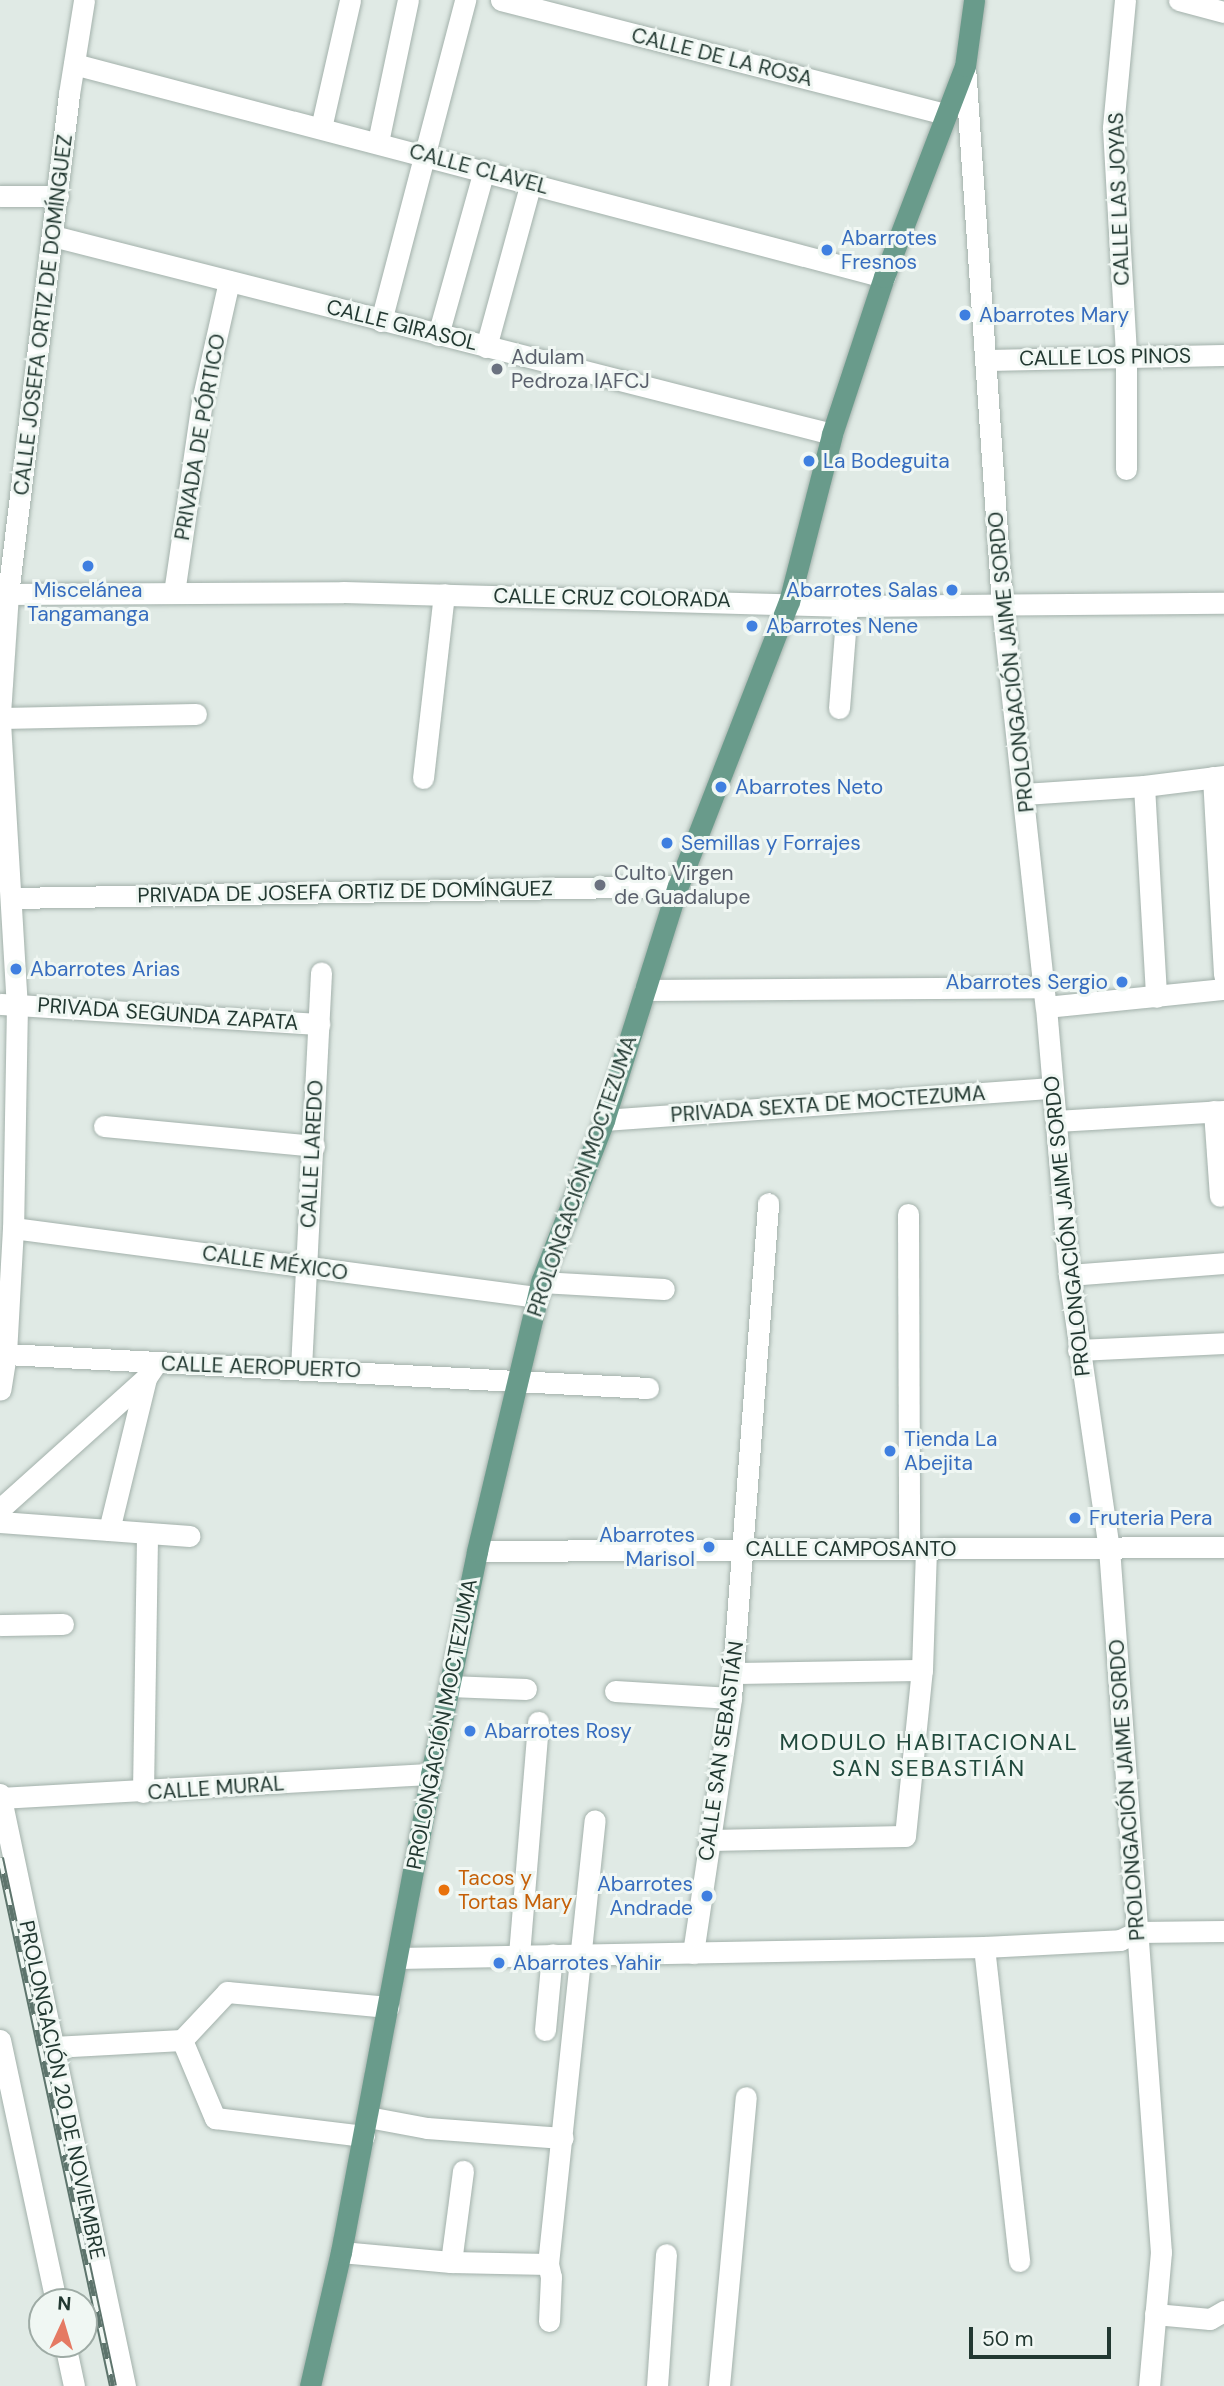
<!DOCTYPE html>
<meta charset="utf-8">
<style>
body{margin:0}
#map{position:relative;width:1224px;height:2386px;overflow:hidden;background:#e0eae5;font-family:"DM Sans",sans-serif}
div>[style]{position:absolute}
.roads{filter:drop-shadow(0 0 2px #a3b1ab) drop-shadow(0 0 2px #a3b1ab)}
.minor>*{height:21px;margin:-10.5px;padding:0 10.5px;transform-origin:10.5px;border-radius:10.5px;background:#fff}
.major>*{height:21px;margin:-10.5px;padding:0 10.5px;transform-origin:10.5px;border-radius:10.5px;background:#699b8b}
.rail>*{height:8px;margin-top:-4px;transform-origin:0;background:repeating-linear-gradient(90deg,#f0f7f3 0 16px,#5d746c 0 32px);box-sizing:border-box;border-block:2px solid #5d746c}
.dots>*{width:19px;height:19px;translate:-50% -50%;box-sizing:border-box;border:4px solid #f0f7f3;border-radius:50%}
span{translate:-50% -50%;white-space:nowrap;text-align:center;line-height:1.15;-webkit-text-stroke:6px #f0f7f3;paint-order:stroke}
.street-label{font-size:21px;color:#223831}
.shop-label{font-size:21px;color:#366cbe}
.left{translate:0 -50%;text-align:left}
.right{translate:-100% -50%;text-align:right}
.worship-label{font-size:21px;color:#5b616d}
.food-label{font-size:21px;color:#c56008}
.neighbourhood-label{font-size:23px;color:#20493c;letter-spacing:2px}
.north{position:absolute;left:28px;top:2288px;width:70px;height:70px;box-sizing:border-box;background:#f0f7f3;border:2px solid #9eaba5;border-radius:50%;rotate:4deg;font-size:19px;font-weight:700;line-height:28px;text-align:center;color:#223831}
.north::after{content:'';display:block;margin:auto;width:24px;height:32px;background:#e57a63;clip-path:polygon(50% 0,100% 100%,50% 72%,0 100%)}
.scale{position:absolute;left:969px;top:2327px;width:142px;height:32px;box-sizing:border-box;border:4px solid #223831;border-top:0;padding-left:9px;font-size:21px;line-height:24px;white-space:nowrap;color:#223831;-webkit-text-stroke:5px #f0f7f3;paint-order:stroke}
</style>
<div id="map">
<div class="roads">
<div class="minor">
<div style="left:501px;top:0;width:457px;rotate:14.4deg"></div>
<div style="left:1125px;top:0;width:129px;rotate:95.4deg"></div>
<div style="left:1113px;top:128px;width:228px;rotate:86.7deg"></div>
<div style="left:1126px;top:356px;width:113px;rotate:90deg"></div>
<div style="left:1179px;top:0;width:47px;rotate:14.9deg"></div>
<div style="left:74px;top:64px;width:838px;rotate:14.73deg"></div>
<div style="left:965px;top:66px;width:540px;rotate:86.07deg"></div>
<div style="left:1002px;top:605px;width:404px;rotate:83.8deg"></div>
<div style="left:1046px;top:1007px;width:269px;rotate:85.1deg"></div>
<div style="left:1069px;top:1275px;width:276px;rotate:81.7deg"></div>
<div style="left:1109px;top:1548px;width:706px;rotate:85.78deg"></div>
<div style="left:1161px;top:2252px;width:135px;rotate:95.1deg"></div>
<div style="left:321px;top:128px;width:131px;rotate:-77.2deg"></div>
<div style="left:378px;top:142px;width:145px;rotate:-78.1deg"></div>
<div style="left:0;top:196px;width:58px"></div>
<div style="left:53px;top:236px;width:804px;rotate:14.26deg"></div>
<div style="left:381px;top:321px;width:332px;rotate:-75.3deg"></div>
<div style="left:438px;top:335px;width:171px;rotate:-74.4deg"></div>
<div style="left:486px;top:347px;width:171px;rotate:-74.7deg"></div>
<div style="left:987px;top:360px;width:237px;rotate:-1.2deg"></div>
<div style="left:174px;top:593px;width:194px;rotate:-81.7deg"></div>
<div style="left:202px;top:401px;width:123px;rotate:-77.3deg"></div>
<div style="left:0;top:594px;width:343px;rotate:-0.3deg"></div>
<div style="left:343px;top:592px;width:504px;rotate:1.59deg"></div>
<div style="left:847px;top:606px;width:377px;rotate:-0.5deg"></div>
<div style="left:839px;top:708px;width:102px;rotate:-85.5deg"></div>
<div style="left:0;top:714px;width:120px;rotate:-86.2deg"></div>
<div style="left:8px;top:594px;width:504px;rotate:-83.04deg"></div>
<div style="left:69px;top:94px;width:95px;rotate:-80.9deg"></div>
<div style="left:0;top:718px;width:196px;rotate:-1.2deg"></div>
<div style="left:0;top:722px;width:283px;rotate:86.6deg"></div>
<div style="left:17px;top:1004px;width:224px;rotate:91deg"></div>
<div style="left:13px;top:1228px;width:126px;rotate:93.2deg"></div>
<div style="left:6px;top:1354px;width:36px;rotate:99deg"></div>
<div style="left:1213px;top:777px;width:198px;rotate:86.8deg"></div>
<div style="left:423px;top:778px;width:185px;rotate:-83.5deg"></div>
<div style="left:1144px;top:786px;width:211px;rotate:86.7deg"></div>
<div style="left:1024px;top:794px;width:120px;rotate:-3.8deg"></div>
<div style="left:1144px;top:786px;width:81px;rotate:-7.1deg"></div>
<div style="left:12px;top:898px;width:666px;rotate:-1.03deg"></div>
<div style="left:645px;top:990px;width:399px;rotate:-0.4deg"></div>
<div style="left:0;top:1004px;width:320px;rotate:3.6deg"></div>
<div style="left:1046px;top:1007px;width:179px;rotate:-5.8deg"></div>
<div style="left:1214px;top:1111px;width:85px;rotate:86deg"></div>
<div style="left:604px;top:1120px;width:449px;rotate:-4.1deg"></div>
<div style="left:1056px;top:1121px;width:168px;rotate:-3.4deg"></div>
<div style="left:104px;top:1126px;width:211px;rotate:5.4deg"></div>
<div style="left:908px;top:1214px;width:335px;rotate:89.8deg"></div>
<div style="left:13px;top:1228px;width:529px;rotate:7.5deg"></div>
<div style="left:1069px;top:1275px;width:155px;rotate:-4.4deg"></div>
<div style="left:541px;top:1282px;width:123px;rotate:3.3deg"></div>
<div style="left:1078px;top:1350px;width:146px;rotate:-2.7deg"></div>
<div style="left:6px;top:1354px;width:643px;rotate:3.03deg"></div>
<div style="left:301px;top:1368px;width:396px;rotate:-87.1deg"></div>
<div style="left:0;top:1509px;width:196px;rotate:-41.9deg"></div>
<div style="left:146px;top:1378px;width:18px;rotate:-56deg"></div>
<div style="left:0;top:1522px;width:190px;rotate:4.2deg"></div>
<div style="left:109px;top:1530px;width:156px;rotate:-76.3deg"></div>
<div style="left:477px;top:1551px;width:747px;rotate:-0.31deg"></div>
<div style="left:0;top:1625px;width:63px;rotate:-0.9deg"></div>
<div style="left:733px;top:1673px;width:189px;rotate:-0.9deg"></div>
<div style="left:449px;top:1686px;width:77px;rotate:2.2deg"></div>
<div style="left:615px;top:1691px;width:116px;rotate:3.5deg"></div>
<div style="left:143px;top:1792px;width:258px;rotate:-89.1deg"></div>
<div style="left:0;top:1794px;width:605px;rotate:78.08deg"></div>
<div style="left:1px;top:1798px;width:431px;rotate:-3.2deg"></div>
<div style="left:709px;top:1840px;width:196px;rotate:-1.2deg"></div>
<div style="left:905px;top:1836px;width:167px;rotate:-84.2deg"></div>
<div style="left:922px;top:1670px;width:121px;rotate:-88.1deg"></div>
<div style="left:984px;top:1947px;width:316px;rotate:83.6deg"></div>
<div style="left:693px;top:1953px;width:258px;rotate:-81.5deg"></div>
<div style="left:731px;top:1698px;width:496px;rotate:-85.7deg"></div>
<div style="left:519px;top:1955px;width:234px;rotate:-85.3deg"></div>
<div style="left:397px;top:1958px;width:587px;rotate:-1.07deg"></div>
<div style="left:984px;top:1947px;width:136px;rotate:-2.9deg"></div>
<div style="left:1120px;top:1940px;width:19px;rotate:-25deg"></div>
<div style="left:1137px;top:1932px;width:87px;rotate:-0.7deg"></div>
<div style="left:545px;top:2030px;width:76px;rotate:-84.7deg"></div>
<div style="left:0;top:2040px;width:268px;rotate:77.9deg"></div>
<div style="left:182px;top:2040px;width:85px;rotate:67.1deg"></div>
<div style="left:215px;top:2118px;width:150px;rotate:6.9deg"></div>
<div style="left:53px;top:2047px;width:129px;rotate:-3.1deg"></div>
<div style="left:182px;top:2040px;width:66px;rotate:-46.8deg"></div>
<div style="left:227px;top:1992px;width:162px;rotate:5.3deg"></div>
<div style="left:368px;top:2117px;width:60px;rotate:10.6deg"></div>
<div style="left:427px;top:2128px;width:136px;rotate:4.2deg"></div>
<div style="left:341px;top:2252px;width:110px;rotate:5.2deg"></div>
<div style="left:451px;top:2262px;width:97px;rotate:1.2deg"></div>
<div style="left:451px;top:2262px;width:92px;rotate:-82.5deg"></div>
<div style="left:1155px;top:2314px;width:55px;rotate:5.2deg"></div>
<div style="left:1210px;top:2319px;width:16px;rotate:-30deg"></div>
<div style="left:549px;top:2321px;width:44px;rotate:-87.4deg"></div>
<div style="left:551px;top:2277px;width:13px;rotate:-103deg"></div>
<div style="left:548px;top:2264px;width:446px;rotate:-84deg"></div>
<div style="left:65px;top:2344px;width:43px;rotate:77.9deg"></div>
<div style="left:657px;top:2386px;width:132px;rotate:-86.1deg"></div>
<div style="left:719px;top:2386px;width:290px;rotate:-84.7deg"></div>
</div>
<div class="major">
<div style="left:310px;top:2386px;width:138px;rotate:-77deg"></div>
<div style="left:341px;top:2252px;width:486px;rotate:-79.3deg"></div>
<div style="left:431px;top:1774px;width:228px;rotate:-78.3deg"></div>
<div style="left:477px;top:1551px;width:277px;rotate:-76.6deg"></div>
<div style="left:541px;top:1282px;width:174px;rotate:-68.7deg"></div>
<div style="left:604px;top:1120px;width:245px;rotate:-72.5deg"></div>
<div style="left:678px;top:886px;width:305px;rotate:-68.7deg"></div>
<div style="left:789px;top:602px;width:173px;rotate:-75.6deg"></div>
<div style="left:832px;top:434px;width:165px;rotate:-71.7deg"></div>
<div style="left:884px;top:277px;width:226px;rotate:-69deg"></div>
<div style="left:965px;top:66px;width:67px;rotate:-82.2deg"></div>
</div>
</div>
<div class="rail">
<div style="left:0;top:1858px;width:540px;rotate:77.92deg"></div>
</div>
<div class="dots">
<div style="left:827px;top:250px;background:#3f7fe0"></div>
<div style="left:965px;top:315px;background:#3f7fe0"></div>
<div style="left:497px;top:369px;background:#6b7280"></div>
<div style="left:809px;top:461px;background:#3f7fe0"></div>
<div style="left:88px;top:566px;background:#3f7fe0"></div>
<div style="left:952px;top:590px;background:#3f7fe0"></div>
<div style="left:752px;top:626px;background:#3f7fe0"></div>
<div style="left:721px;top:787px;background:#3f7fe0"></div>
<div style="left:667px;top:843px;background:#3f7fe0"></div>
<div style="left:600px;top:885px;background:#6b7280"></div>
<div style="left:16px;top:969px;background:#3f7fe0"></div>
<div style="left:1122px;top:982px;background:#3f7fe0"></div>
<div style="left:890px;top:1451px;background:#3f7fe0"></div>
<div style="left:1075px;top:1518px;background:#3f7fe0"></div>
<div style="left:709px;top:1547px;background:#3f7fe0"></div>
<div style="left:470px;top:1731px;background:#3f7fe0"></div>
<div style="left:444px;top:1890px;background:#e8710a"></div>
<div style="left:707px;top:1896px;background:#3f7fe0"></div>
<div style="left:499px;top:1963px;background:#3f7fe0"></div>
</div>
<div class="street-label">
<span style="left:722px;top:57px;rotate:14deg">CALLE DE LA ROSA</span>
<span style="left:479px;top:169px;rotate:15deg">CALLE CLAVEL</span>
<span style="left:1119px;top:199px;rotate:-92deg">CALLE LAS JOYAS</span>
<span style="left:43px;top:315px;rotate:-83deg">CALLE JOSEFA ORTIZ DE DOMÍNGUEZ</span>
<span style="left:402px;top:325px;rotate:14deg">CALLE GIRASOL</span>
<span style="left:1105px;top:357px;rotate:-1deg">CALLE LOS PINOS</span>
<span style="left:200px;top:437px;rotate:-80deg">PRIVADA DE PÓRTICO</span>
<span style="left:612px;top:598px;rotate:1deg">CALLE CRUZ COLORADA</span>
<span style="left:1011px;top:662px;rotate:-96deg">PROLONGACIÓN JAIME SORDO</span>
<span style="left:345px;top:892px;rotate:-1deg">PRIVADA DE JOSEFA ORTIZ DE DOMÍNGUEZ</span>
<span style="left:168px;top:1014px;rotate:4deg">PRIVADA SEGUNDA ZAPATA</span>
<span style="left:828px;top:1104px;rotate:-4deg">PRIVADA SEXTA DE MOCTEZUMA</span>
<span style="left:312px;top:1154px;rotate:-87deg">CALLE LAREDO</span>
<span style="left:582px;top:1176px;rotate:-71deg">PROLONGACIÓN MOCTEZUMA</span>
<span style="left:1067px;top:1226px;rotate:-96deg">PROLONGACIÓN JAIME SORDO</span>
<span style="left:275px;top:1263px;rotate:8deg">CALLE MÉXICO</span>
<span style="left:261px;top:1367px;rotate:2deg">CALLE AEROPUERTO</span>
<span style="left:851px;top:1549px">CALLE CAMPOSANTO</span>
<span style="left:442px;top:1724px;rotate:-79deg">PROLONGACIÓN MOCTEZUMA</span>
<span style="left:721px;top:1751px;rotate:-82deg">CALLE SAN SEBASTIÁN</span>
<span style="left:216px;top:1788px;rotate:-4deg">CALLE MURAL</span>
<span style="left:1127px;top:1790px;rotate:-94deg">PROLONGACIÓN JAIME SORDO</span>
<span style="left:62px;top:2090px;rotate:78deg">PROLONGACIÓN 20 DE NOVIEMBRE</span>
</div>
<div class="shop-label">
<span class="left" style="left:841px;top:250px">Abarrotes<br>Fresnos</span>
<span class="left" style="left:979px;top:315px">Abarrotes Mary</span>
<span class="left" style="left:823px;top:461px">La Bodeguita</span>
<span style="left:88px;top:602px">Miscelánea<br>Tangamanga</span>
<span class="right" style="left:938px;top:590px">Abarrotes Salas</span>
<span class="left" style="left:766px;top:626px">Abarrotes Nene</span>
<span class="left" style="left:735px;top:787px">Abarrotes Neto</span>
<span class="left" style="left:681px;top:843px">Semillas y Forrajes</span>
<span class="left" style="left:30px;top:969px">Abarrotes Arias</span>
<span class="right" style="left:1108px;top:982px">Abarrotes Sergio</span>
<span class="left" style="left:904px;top:1451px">Tienda La<br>Abejita</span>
<span class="left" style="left:1089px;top:1518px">Fruteria Pera</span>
<span class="right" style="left:695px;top:1547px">Abarrotes<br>Marisol</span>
<span class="left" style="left:484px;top:1731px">Abarrotes Rosy</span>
<span class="right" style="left:693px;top:1896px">Abarrotes<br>Andrade</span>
<span class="left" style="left:513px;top:1963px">Abarrotes Yahir</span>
</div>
<div class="worship-label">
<span class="left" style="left:511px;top:369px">Adulam<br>Pedroza IAFCJ</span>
<span class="left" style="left:614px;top:885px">Culto Virgen<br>de Guadalupe</span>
</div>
<div class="food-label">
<span class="left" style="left:458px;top:1890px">Tacos y<br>Tortas Mary</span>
</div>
<div class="neighbourhood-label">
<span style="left:929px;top:1755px">MODULO HABITACIONAL<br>SAN SEBASTIÁN</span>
</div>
<div class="north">N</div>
<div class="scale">50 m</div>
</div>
